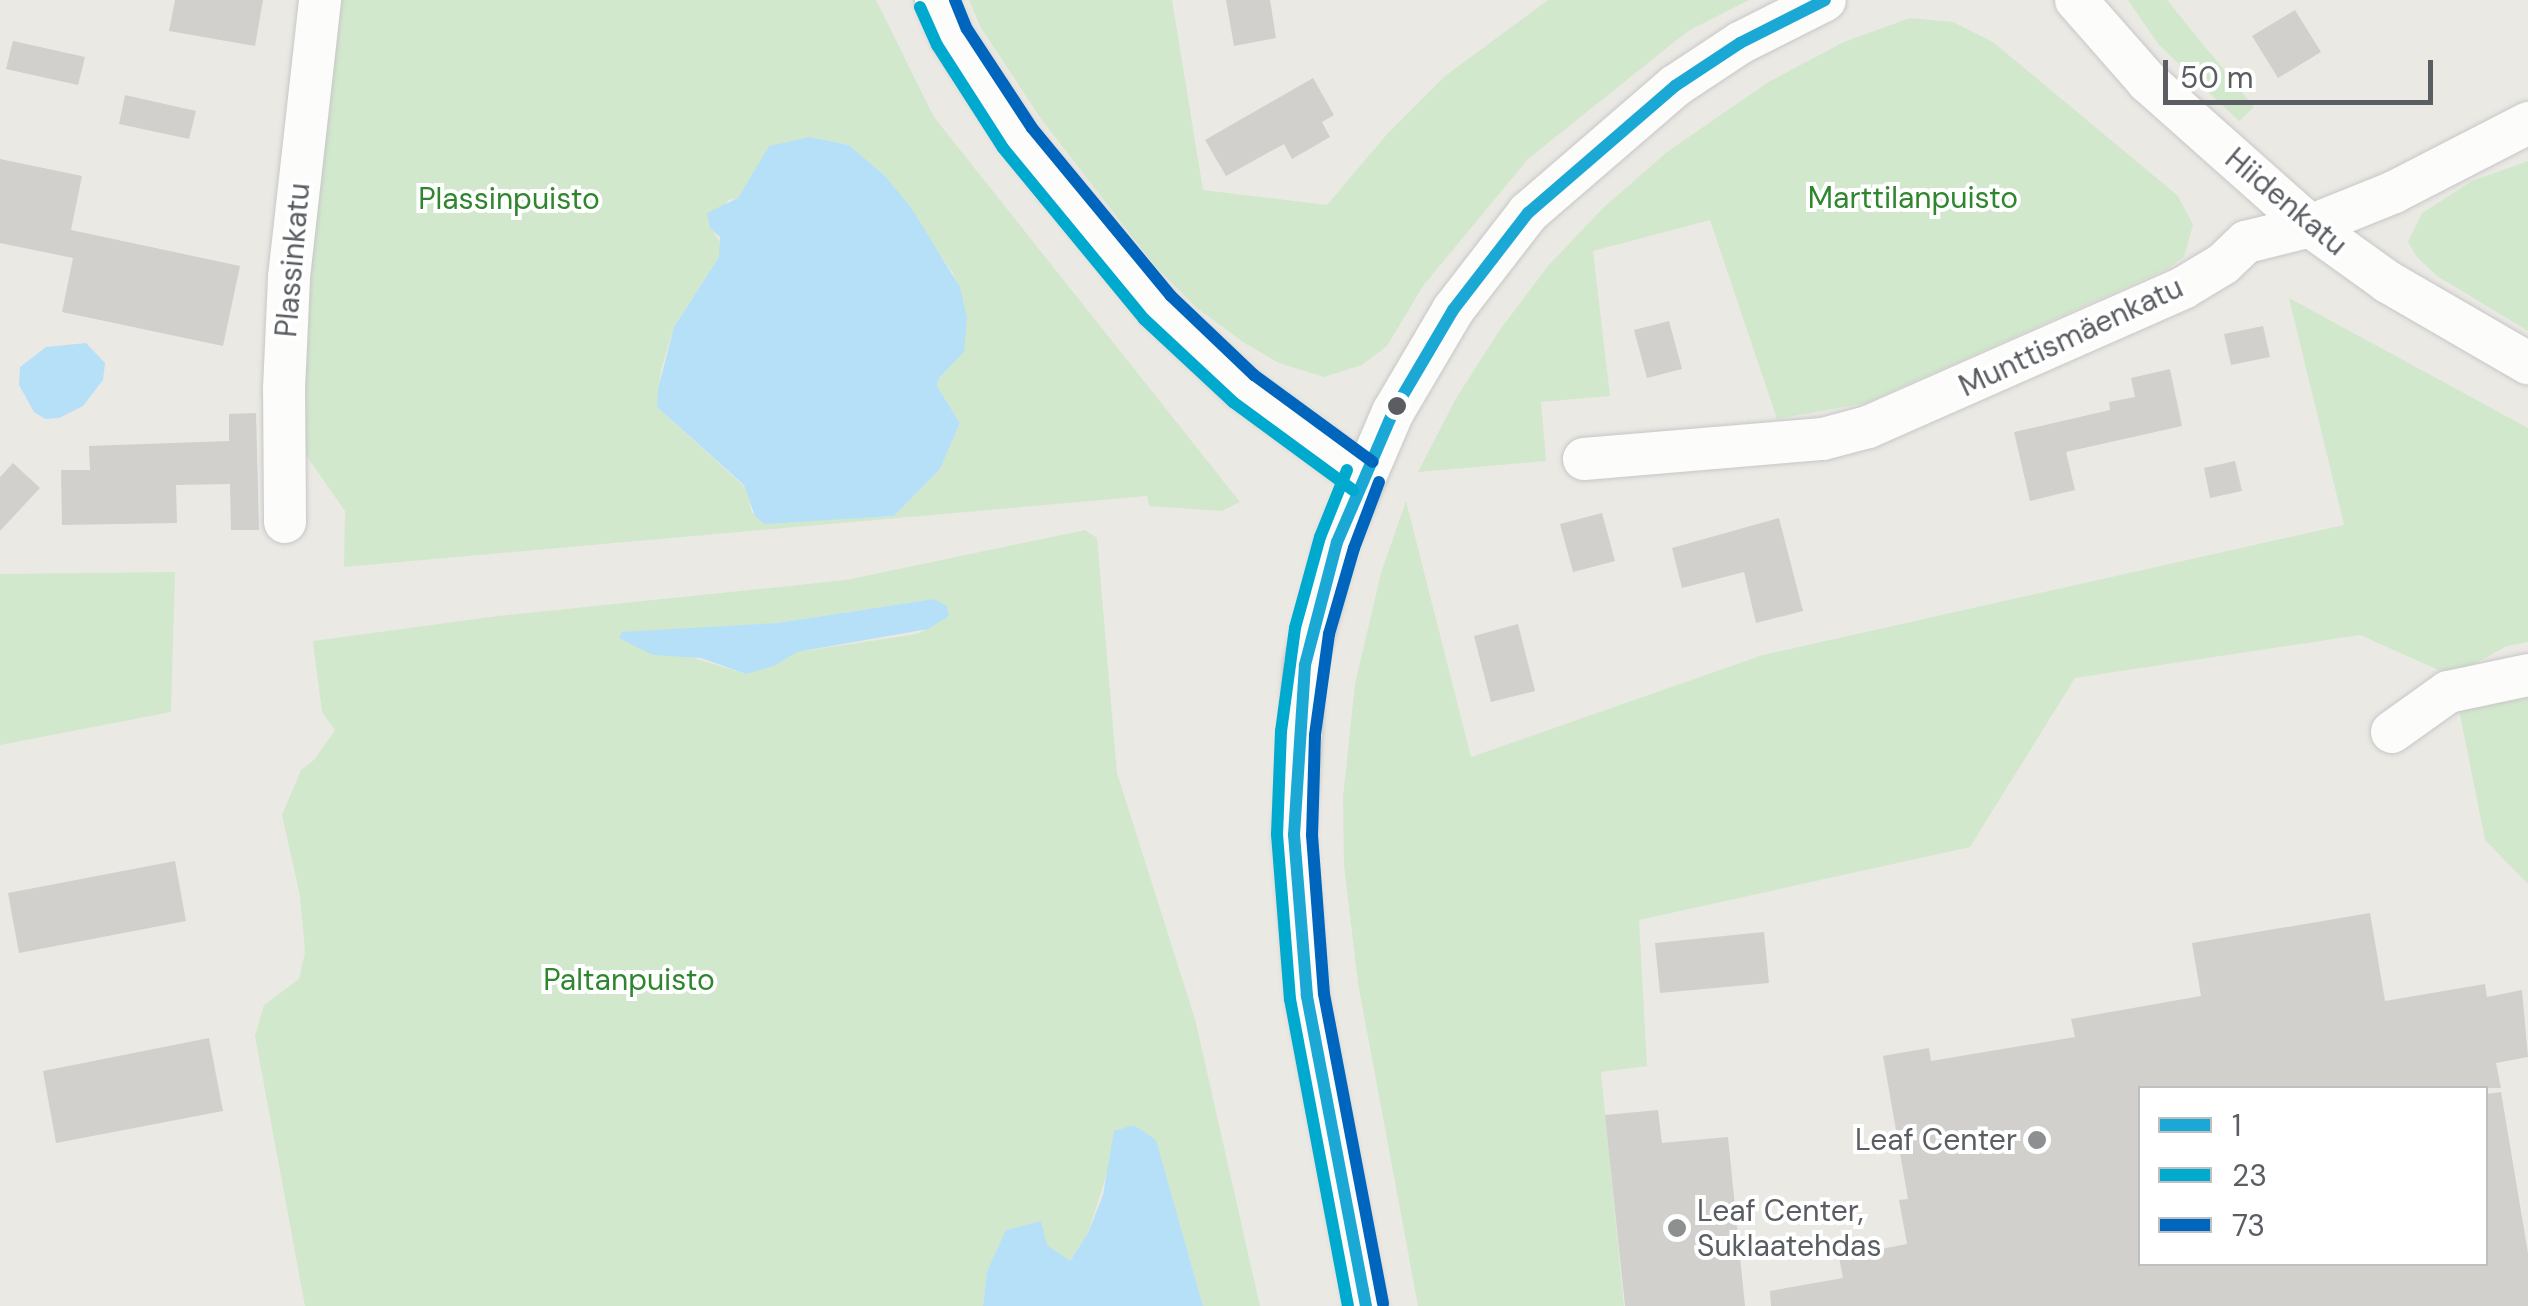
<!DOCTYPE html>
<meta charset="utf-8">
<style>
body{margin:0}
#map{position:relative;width:2528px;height:1306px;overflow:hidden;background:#ebe9e4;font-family:"DM Sans",sans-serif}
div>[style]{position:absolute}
.green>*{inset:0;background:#d2e8cd}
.water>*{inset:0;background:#b6e0f7}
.building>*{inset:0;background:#d1d0cd}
.roads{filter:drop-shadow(0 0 2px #c7c7c7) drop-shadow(0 0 2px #c7c7c7)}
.minor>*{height:42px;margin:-21px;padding:0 21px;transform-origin:21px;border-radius:21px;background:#fcfcfb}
.bus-1>*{height:12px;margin:-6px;padding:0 6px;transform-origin:6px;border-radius:6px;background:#1ba8d4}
.bus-2>*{height:12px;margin:-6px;padding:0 6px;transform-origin:6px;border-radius:6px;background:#00a9ce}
.bus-3>*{height:12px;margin:-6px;padding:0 6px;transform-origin:6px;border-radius:6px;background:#0065bd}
.dots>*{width:28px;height:28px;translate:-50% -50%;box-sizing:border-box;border:5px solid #fff;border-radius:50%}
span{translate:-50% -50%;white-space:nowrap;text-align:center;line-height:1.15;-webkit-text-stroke:8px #fff;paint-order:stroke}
.park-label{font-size:30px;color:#30862e}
.street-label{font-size:30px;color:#5a5e63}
.poi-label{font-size:30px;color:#5a5e63}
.right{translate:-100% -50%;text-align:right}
.left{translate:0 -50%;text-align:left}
.legend{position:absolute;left:2138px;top:1086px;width:350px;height:180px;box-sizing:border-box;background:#fff;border:2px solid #bdbfc1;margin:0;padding:12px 18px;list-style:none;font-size:30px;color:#5a5e63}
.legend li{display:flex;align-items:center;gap:20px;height:50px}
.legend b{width:50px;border:2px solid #bdbfc1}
.scale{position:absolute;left:2163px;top:60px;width:270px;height:45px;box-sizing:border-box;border:5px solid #5a5e63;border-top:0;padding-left:12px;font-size:30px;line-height:35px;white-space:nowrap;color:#5a5e63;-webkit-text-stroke:8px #fff;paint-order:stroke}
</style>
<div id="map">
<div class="green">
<div style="clip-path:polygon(evenodd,337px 0,876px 0,934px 117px,1240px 502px,1222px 511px,1149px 506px,1147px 496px,344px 567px,345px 511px,303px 451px,309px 221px,337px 0,810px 137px,849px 145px,884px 175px,953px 273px,964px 302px,964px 352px,939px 378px,937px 386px,960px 423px,940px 469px,894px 516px,777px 522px,752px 513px,747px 489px,657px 407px,661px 370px,674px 327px,719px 257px,722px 245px,714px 233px,728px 200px,738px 198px,754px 173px,810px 137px)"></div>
<div style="clip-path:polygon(969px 0,1172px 0,1203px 190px,1327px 205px,1388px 133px,1445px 76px,1548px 0,1749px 0,1688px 31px,1528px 159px,1423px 286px,1387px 346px,1362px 365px,1324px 377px,1279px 363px,1243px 342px,1197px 308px,1156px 267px,1041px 119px,981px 28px)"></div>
<div style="clip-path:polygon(2128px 0,2167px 0,2254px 107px,2239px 121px,2159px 45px)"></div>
<div style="clip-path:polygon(1910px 18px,1953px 22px,1993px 42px,2178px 196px,2193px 225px,2184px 257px,2167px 269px,1866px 403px,1777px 419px,1710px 220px,1593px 251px,1610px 396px,1541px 402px,1546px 461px,1418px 472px,1455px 400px,1499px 331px,1548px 266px,1603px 208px,1667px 152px,1770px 81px,1844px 42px)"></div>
<div style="clip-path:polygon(2528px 161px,2528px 331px,2437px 276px,2417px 257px,2408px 242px,2422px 213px,2472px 181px)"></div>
<div style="clip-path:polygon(2289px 298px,2528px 428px,2528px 642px,2507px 646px,2452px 676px,2360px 635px,2075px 678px,1970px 847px,1639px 920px,1647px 1066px,1601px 1072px,1624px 1306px,1418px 1306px,1358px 983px,1344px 865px,1343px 797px,1355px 684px,1381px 573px,1406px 501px,1471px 757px,1763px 655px,2344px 525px)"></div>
<div style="clip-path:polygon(evenodd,1085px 530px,1097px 538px,1117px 773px,1195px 1019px,1260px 1306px,1203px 1306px,1156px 1141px,1134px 1125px,1106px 1177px,1088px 1233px,1069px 1262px,1046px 1245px,1041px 1221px,1007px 1230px,987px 1271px,983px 1306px,305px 1306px,255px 1036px,264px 1005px,299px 979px,305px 952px,300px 896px,282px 815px,301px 770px,315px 759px,335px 730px,322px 712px,313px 641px,498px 616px,846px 580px,1085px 530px,934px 599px,949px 616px,917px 634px,797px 652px,746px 674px,619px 635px,777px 623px,934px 599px)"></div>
<div style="clip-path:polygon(175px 572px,171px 712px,0 745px,0 574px)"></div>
<div style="clip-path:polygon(2528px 698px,2528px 884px,2485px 840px,2459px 710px)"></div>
</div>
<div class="water">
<div style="clip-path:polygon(810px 137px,849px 145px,884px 175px,910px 206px,960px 287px,967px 317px,964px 352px,939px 378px,937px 386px,960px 423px,940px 469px,894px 516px,765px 524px,755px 516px,744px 485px,657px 407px,658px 389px,674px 327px,719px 257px,720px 237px,710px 228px,707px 213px,738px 198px,769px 146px)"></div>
<div style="clip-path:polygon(86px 343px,105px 363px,103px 380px,83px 406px,59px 418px,45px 419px,34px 412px,19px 385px,20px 367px,46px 347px)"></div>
<div style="clip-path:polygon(934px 599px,947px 606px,949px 616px,928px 629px,797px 652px,774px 666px,746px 674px,701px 658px,653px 655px,619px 638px,622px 632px,777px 623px)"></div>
<div style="clip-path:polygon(1134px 1125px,1156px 1140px,1203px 1306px,983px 1306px,987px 1271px,1006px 1230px,1041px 1221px,1047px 1245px,1070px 1261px,1088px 1233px,1103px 1195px,1114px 1131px)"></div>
</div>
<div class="building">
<div style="clip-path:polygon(175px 0,263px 0,255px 46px,169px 31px)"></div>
<div style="clip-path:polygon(1226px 0,1270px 0,1276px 38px,1234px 46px)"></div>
<div style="clip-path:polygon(2295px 10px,2321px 52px,2278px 78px,2252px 36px)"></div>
<div style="clip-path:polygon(13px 41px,85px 57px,78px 85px,6px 69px)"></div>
<div style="clip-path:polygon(1313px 78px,1334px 115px,1322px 122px,1330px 137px,1292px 159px,1284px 144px,1226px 176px,1205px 140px)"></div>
<div style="clip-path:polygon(125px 95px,196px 111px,189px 139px,119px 124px)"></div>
<div style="clip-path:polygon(0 159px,82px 176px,71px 230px,240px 266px,223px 346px,62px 312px,73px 258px,0 243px)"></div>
<div style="clip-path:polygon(1669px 321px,1682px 369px,1647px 378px,1634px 330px)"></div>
<div style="clip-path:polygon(2263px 326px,2270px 357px,2231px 365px,2224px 334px)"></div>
<div style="clip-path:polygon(2170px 369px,2182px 426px,2066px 452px,2075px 490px,2030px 501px,2014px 432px,2110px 410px,2109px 402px,2135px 397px,2131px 378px)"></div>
<div style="clip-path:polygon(256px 413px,259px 530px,231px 530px,230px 484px,176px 485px,177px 523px,62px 525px,61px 470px,90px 470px,89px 446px,229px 441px,229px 414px)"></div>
<div style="clip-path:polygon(2235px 461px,2242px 491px,2210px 498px,2204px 468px)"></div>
<div style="clip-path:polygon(13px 463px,40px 488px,0 531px,0 477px)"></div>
<div style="clip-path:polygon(1602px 513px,1615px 561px,1573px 572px,1560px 524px)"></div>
<div style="clip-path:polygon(1779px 518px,1803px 611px,1756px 623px,1744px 572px,1682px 588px,1672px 548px)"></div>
<div style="clip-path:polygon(1518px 624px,1535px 691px,1491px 702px,1474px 636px)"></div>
<div style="clip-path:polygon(175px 861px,186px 921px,19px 953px,8px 893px)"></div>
<div style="clip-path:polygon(2370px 913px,2385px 1001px,2485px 984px,2487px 997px,2522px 990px,2528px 1057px,2496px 1063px,2501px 1088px,2140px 1088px,2140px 1264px,2486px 1264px,2486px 1094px,2501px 1092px,2528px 1253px,2528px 1306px,1771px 1306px,1770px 1291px,1843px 1278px,1839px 1257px,1907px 1244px,1899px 1200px,1908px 1199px,1883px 1056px,1929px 1048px,1931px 1061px,2075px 1037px,2071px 1019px,2201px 996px,2192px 943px)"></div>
<div style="clip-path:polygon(1764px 932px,1769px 983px,1660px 993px,1655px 943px)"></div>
<div style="clip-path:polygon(209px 1038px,223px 1111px,56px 1143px,43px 1071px)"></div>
<div style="clip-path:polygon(1658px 1110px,1662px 1143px,1728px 1137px,1745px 1306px,1625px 1306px,1605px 1115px)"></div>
</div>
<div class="roads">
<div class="minor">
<div style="left:936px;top:0;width:40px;rotate:66.6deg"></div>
<div style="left:952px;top:37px;width:121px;rotate:56.8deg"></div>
<div style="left:1018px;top:138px;width:220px;rotate:50.5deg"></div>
<div style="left:1158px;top:308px;width:117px;rotate:43.3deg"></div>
<div style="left:1243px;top:388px;width:149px;rotate:36.3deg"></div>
<div style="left:2076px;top:0;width:109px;rotate:48.7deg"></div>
<div style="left:2148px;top:82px;width:217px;rotate:41.6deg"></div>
<div style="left:2310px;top:226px;width:96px;rotate:35.7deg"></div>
<div style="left:2388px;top:282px;width:162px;rotate:30.1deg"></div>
<div style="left:1584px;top:459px;width:240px;rotate:-4.8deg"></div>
<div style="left:1823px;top:439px;width:47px;rotate:-14.9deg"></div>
<div style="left:1868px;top:427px;width:344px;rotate:-23.8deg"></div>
<div style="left:2183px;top:288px;width:47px;rotate:-31deg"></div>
<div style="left:2223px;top:264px;width:32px;rotate:-44deg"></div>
<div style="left:2246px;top:242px;width:66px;rotate:-14deg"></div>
<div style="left:2310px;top:226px;width:91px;rotate:-22deg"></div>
<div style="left:2394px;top:192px;width:151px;rotate:-27.2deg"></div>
<div style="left:285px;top:522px;width:133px;rotate:-90.4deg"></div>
<div style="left:284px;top:389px;width:112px;rotate:-87.4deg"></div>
<div style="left:289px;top:277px;width:279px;rotate:-83.6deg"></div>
<div style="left:2392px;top:732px;width:69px;rotate:-35.5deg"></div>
<div style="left:2448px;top:692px;width:82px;rotate:-12deg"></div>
<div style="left:1366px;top:1306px;width:316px;rotate:-100.8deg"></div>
<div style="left:1307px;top:996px;width:162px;rotate:-94.6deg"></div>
<div style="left:1294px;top:835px;width:170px;rotate:-86.3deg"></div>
<div style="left:1305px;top:665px;width:127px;rotate:-75.4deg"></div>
<div style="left:1337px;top:542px;width:142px;rotate:-66.7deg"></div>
<div style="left:1393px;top:412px;width:118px;rotate:-59.5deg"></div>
<div style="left:1453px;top:310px;width:123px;rotate:-52.3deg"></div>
<div style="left:1528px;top:213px;width:194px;rotate:-40.8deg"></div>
<div style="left:1675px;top:86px;width:78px;rotate:-33.5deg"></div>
<div style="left:1740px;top:43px;width:95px;rotate:-26.8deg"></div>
</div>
</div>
<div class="bus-1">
<div style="left:1366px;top:1306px;width:316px;rotate:-100.8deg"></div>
<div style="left:1307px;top:996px;width:162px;rotate:-94.6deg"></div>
<div style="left:1294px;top:835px;width:170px;rotate:-86.3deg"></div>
<div style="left:1305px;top:665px;width:127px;rotate:-75.4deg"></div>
<div style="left:1337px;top:542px;width:142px;rotate:-66.7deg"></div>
<div style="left:1393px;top:412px;width:118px;rotate:-59.5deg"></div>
<div style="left:1453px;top:310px;width:123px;rotate:-52.3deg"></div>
<div style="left:1528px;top:213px;width:194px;rotate:-40.8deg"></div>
<div style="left:1675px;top:86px;width:78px;rotate:-33.5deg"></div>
<div style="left:1740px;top:43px;width:95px;rotate:-26.8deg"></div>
</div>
<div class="bus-2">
<div style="left:920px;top:7px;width:42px;rotate:65.9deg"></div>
<div style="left:937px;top:45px;width:122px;rotate:57.3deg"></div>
<div style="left:1003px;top:148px;width:222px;rotate:50.5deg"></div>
<div style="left:1144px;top:319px;width:122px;rotate:43deg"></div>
<div style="left:1233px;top:402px;width:149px;rotate:36.3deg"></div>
<div style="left:1347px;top:470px;width:72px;rotate:111.9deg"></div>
<div style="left:1320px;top:537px;width:94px;rotate:105.4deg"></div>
<div style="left:1295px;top:628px;width:104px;rotate:97.7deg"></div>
<div style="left:1281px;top:731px;width:103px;rotate:92.2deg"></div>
<div style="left:1277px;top:834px;width:166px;rotate:85.5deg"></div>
<div style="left:1290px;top:999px;width:312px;rotate:79.3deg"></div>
</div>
<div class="bus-3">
<div style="left:955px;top:0;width:31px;rotate:68deg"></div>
<div style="left:967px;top:29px;width:118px;rotate:56.7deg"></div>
<div style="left:1032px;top:128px;width:218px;rotate:50.4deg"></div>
<div style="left:1171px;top:296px;width:115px;rotate:43.6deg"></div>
<div style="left:1254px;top:375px;width:147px;rotate:36.2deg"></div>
<div style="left:1379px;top:482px;width:71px;rotate:110.7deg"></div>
<div style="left:1354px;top:548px;width:90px;rotate:106.2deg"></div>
<div style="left:1329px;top:634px;width:102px;rotate:97.9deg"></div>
<div style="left:1315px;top:735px;width:100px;rotate:91.7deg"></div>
<div style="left:1312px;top:835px;width:159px;rotate:85.7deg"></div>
<div style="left:1324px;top:994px;width:315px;rotate:79.2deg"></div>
</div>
<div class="dots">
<div style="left:1397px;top:406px;background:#5a5e63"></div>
<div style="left:2037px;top:1140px;background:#8d8f90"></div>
<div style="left:1677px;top:1228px;background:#8d8f90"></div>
</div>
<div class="park-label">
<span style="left:1913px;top:198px">Marttilanpuisto</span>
<span style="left:509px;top:199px">Plassinpuisto</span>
<span style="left:629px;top:980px">Paltanpuisto</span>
</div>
<div class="street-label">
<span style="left:2286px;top:202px;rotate:40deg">Hiidenkatu</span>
<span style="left:293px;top:260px;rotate:-85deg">Plassinkatu</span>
<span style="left:2071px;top:337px;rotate:-25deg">Munttismäenkatu</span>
</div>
<div class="poi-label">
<span class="right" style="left:2017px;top:1140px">Leaf Center</span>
<span class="left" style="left:1697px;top:1228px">Leaf Center,<br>Suklaatehdas</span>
</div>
<ul class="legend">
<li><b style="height:12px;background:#1ba8d4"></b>1</li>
<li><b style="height:12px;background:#00a9ce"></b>23</li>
<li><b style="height:12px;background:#0065bd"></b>73</li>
</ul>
<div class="scale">50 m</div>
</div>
